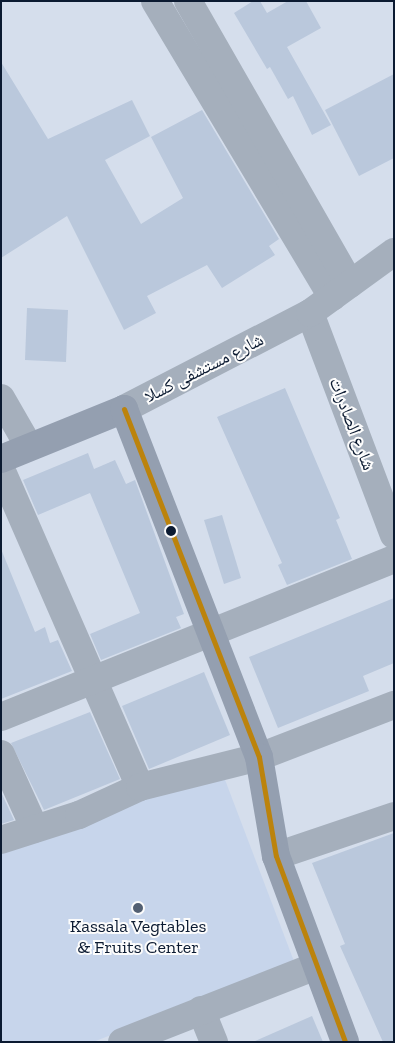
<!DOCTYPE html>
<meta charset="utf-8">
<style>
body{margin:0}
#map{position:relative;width:395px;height:1043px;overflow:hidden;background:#d5deec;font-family:"Zilla Slab","Noto Naskh Arabic",serif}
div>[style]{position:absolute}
.built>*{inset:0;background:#c7d5eb}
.building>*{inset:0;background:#bac8dc}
.minor>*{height:28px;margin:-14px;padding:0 14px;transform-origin:14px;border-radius:14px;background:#a5afbc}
.major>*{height:28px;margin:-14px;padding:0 14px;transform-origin:14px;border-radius:14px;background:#949fb0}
.bus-1>*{height:5px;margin:-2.5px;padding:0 2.5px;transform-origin:2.5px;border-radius:2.5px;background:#bc830c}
.dots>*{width:14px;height:14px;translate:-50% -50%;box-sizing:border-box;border:2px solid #fcfcfc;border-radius:50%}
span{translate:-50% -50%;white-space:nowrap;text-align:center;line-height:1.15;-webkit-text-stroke:4px #fcfcfc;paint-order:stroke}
.street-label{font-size:18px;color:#0b1a31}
.poi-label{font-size:18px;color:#0b1a31}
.frame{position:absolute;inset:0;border:2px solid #0b1a31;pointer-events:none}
</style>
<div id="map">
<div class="built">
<div style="clip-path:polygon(219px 764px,295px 964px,93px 1042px,1px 1042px,1px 852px)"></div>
</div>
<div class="building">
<div style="clip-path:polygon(253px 1px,260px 1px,267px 13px,288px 1px,306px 1px,321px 28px,287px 47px,331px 125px,312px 135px,293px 96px,288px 99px,270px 67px,267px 69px,234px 13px)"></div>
<div style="clip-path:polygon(1px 62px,48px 139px,132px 100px,150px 136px,105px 160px,141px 224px,183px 198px,151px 137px,202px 110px,279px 239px,269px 246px,275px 255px,222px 288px,207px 265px,147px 296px,156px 313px,124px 330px,67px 216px,1px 258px)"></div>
<div style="clip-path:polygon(394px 74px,394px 158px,359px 176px,325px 110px)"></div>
<div style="clip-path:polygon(27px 308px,68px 310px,66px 362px,25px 360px)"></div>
<div style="clip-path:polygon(285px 388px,340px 518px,336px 520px,352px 559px,287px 585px,278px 565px,282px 563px,217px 417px)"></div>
<div style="clip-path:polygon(88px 453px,94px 469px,115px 460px,126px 484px,135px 480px,184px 614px,176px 617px,181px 628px,101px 660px,90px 634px,140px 613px,90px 493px,38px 515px,23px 480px)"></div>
<div style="clip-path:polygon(222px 515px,241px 578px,224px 584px,204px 520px)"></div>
<div style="clip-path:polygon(1px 549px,35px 632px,45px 627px,50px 643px,58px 640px,72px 671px,1px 699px)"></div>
<div style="clip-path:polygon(394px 598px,394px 663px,363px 676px,369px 691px,278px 728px,249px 657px)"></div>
<div style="clip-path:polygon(204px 672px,230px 735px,149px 769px,122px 706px)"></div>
<div style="clip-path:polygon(90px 712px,120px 779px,44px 810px,11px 743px)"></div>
<div style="clip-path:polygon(1px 792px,14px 820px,1px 824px)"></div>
<div style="clip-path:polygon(394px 833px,394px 1042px,383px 1042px,340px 946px,345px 944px,312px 863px)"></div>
<div style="clip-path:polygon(312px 1016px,323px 1042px,253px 1042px)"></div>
</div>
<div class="minor">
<div style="left:155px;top:1px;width:345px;rotate:59.1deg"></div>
<div style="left:188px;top:1px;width:326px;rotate:60.2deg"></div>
<div style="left:310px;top:313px;width:237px;rotate:69.3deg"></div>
<div style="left:1px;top:398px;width:54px;rotate:60.1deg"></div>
<div style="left:124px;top:409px;width:209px;rotate:-27.3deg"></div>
<div style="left:310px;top:313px;width:104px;rotate:-36deg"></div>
<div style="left:1px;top:469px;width:347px;rotate:66.4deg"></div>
<div style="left:1px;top:717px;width:424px;rotate:-21.9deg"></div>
<div style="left:1px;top:754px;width:82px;rotate:65.6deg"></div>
<div style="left:1px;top:840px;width:82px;rotate:-17.8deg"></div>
<div style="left:79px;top:815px;width:67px;rotate:-24.7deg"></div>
<div style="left:140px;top:787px;width:123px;rotate:-14.1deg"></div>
<div style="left:259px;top:757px;width:145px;rotate:-21.1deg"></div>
<div style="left:276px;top:856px;width:125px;rotate:-18.7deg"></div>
<div style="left:201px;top:1010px;width:35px;rotate:68deg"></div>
<div style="left:122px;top:1042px;width:208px;rotate:-21.4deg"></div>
</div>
<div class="major">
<div style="left:1px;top:459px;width:133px;rotate:-22.1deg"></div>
<div style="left:124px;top:409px;width:373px;rotate:68.8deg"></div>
<div style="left:259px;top:757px;width:100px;rotate:80.3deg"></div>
<div style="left:276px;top:856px;width:198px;rotate:69.6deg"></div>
</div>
<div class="bus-1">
<div style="left:124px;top:409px;width:373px;rotate:68.8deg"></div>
<div style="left:259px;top:757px;width:100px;rotate:80.3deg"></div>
<div style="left:276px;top:856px;width:198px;rotate:69.6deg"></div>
</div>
<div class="dots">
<div style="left:171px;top:531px;background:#0b1a31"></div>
<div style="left:138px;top:908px;background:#525f72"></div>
</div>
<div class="street-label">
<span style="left:204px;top:368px;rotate:-27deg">شارع مستشفى كسلا</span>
<span style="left:352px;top:424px;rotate:69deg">شارع الصادرات</span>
</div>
<div class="poi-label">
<span style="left:138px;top:937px">Kassala Vegtables<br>&amp; Fruits Center</span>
</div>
<div class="frame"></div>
</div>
